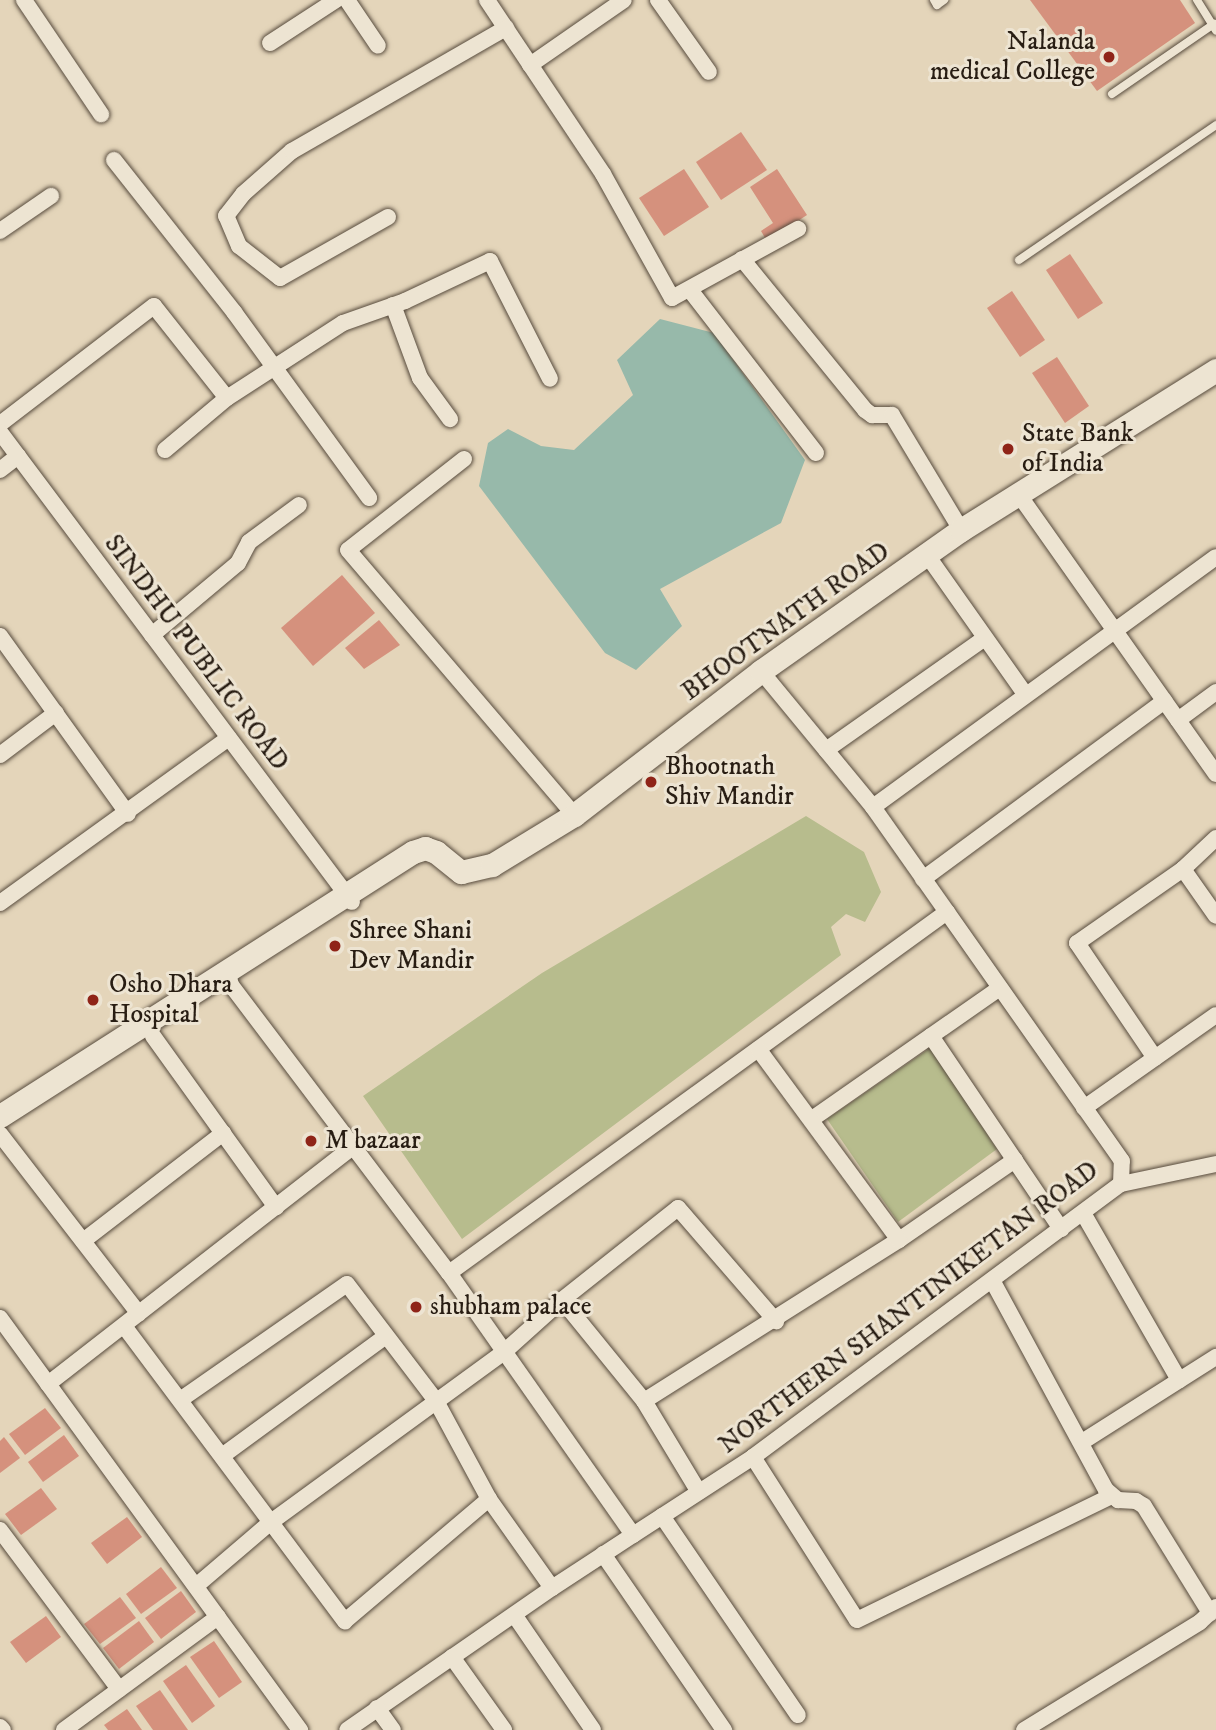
<!DOCTYPE html>
<style>
body{margin:0}
#map{position:relative;width:1216px;height:1730px;overflow:hidden;background:#e4d5ba;font-family:"IM FELL DW Pica",serif}
div>[style]{position:absolute}
.green>*{inset:0;background:#b7bc8d}
.water>*{inset:0;background:#97b9aa}
.building>*{inset:0;background:#d5917d}
.roads{filter:drop-shadow(0 0 2px #574b3d) drop-shadow(0 0 2px #574b3d)}
.lane>*{height:8px;margin:-4px;padding:0 4px;transform-origin:4px;border-radius:4px;background:#ede4d2}
.street>*{height:16px;margin:-8px;padding:0 8px;transform-origin:8px;border-radius:8px;background:#ede4d2}
.secondary>*{height:23px;margin:-11.5px;padding:0 11.5px;transform-origin:11.5px;border-radius:11.5px;background:#ede4d2}
.dots>*{width:19px;height:19px;translate:-50% -50%;box-sizing:border-box;border:4px solid #ede4d2;border-radius:50%}
span{translate:-50% -50%;white-space:nowrap;text-align:center;line-height:1.15;-webkit-text-stroke:6px #ede4d2;paint-order:stroke}
.poi-label{font-size:26px;color:#281d13}
.right{translate:-100% -50%;text-align:right}
.left{translate:0 -50%;text-align:left}
.street-label{font-size:26px;color:#281d13}
</style>
<div id="map">
<div class="green">
<div style="clip-path:polygon(806px 816px,864px 852px,881px 892px,865px 922px,846px 914px,831px 927px,841px 955px,462px 1239px,363px 1096px,542px 973px)"></div>
<div style="clip-path:polygon(930px 1048px,997px 1149px,898px 1222px,827px 1119px)"></div>
</div>
<div class="water">
<div style="clip-path:polygon(660px 319px,714px 333px,805px 460px,781px 523px,660px 589px,682px 626px,636px 670px,605px 653px,479px 486px,488px 443px,508px 429px,541px 446px,574px 450px,633px 395px,617px 360px)"></div>
</div>
<div class="building">
<div style="clip-path:polygon(1030px 0,1180px 0,1195px 23px,1097px 91px)"></div>
<div style="clip-path:polygon(741px 132px,767px 170px,721px 200px,696px 162px)"></div>
<div style="clip-path:polygon(684px 169px,709px 207px,664px 236px,639px 198px)"></div>
<div style="clip-path:polygon(777px 169px,807px 215px,767px 241px,761px 231px,773px 223px,750px 187px)"></div>
<div style="clip-path:polygon(1070px 254px,1103px 303px,1078px 319px,1046px 270px)"></div>
<div style="clip-path:polygon(1012px 291px,1045px 340px,1020px 357px,987px 308px)"></div>
<div style="clip-path:polygon(1057px 357px,1089px 406px,1065px 423px,1032px 373px)"></div>
<div style="clip-path:polygon(342px 575px,375px 613px,313px 666px,281px 628px)"></div>
<div style="clip-path:polygon(379px 620px,400px 645px,364px 669px,345px 648px)"></div>
<div style="clip-path:polygon(45px 1408px,61px 1428px,25px 1455px,9px 1434px)"></div>
<div style="clip-path:polygon(64px 1435px,79px 1456px,43px 1482px,28px 1462px)"></div>
<div style="clip-path:polygon(4px 1437px,20px 1458px,0 1473px,0 1441px)"></div>
<div style="clip-path:polygon(41px 1488px,57px 1509px,21px 1535px,5px 1514px)"></div>
<div style="clip-path:polygon(127px 1517px,142px 1537px,107px 1564px,91px 1543px)"></div>
<div style="clip-path:polygon(161px 1567px,177px 1588px,141px 1614px,126px 1594px)"></div>
<div style="clip-path:polygon(181px 1591px,196px 1612px,161px 1639px,145px 1618px)"></div>
<div style="clip-path:polygon(120px 1597px,136px 1618px,100px 1644px,84px 1624px)"></div>
<div style="clip-path:polygon(46px 1616px,61px 1637px,26px 1663px,10px 1642px)"></div>
<div style="clip-path:polygon(139px 1621px,154px 1642px,119px 1669px,103px 1648px)"></div>
<div style="clip-path:polygon(214px 1641px,242px 1682px,219px 1698px,190px 1657px)"></div>
<div style="clip-path:polygon(186px 1665px,215px 1706px,192px 1723px,163px 1681px)"></div>
<div style="clip-path:polygon(160px 1690px,188px 1730px,153px 1730px,136px 1706px)"></div>
<div style="clip-path:polygon(127px 1709px,142px 1730px,108px 1730px,104px 1725px)"></div>
</div>
<div class="roads">
<div class="lane">
<div style="left:934px;top:0;width:6px;rotate:59deg"></div>
<div style="left:937px;top:5px;width:9px;rotate:-36deg"></div>
<div style="left:1197px;top:0;width:36px;rotate:58deg"></div>
<div style="left:1112px;top:94px;width:124px;rotate:-34.5deg"></div>
<div style="left:1019px;top:260px;width:239px;rotate:-34.4deg"></div>
</div>
<div class="street">
<div style="left:24px;top:0;width:138px;rotate:56deg"></div>
<div style="left:347px;top:0;width:55px;rotate:56deg"></div>
<div style="left:487px;top:0;width:209px;rotate:56.3deg"></div>
<div style="left:603px;top:174px;width:142px;rotate:60.9deg"></div>
<div style="left:672px;top:298px;width:144px;rotate:-28.7deg"></div>
<div style="left:658px;top:0;width:88px;rotate:54.7deg"></div>
<div style="left:270px;top:43px;width:79px;rotate:-33.1deg"></div>
<div style="left:530px;top:65px;width:114px;rotate:-34.7deg"></div>
<div style="left:114px;top:160px;width:194px;rotate:51.7deg"></div>
<div style="left:234px;top:312px;width:230px;rotate:54deg"></div>
<div style="left:388px;top:217px;width:124px;rotate:150.5deg"></div>
<div style="left:280px;top:278px;width:52px;rotate:-142deg"></div>
<div style="left:239px;top:246px;width:33px;rotate:-113deg"></div>
<div style="left:226px;top:216px;width:28px;rotate:-52deg"></div>
<div style="left:243px;top:194px;width:65px;rotate:-41.3deg"></div>
<div style="left:292px;top:151px;width:247px;rotate:-29.9deg"></div>
<div style="left:0;top:231px;width:62px;rotate:-34.5deg"></div>
<div style="left:742px;top:259px;width:195px;rotate:50.8deg"></div>
<div style="left:865px;top:410px;width:9px;rotate:36deg"></div>
<div style="left:872px;top:415px;width:20px"></div>
<div style="left:892px;top:415px;width:134px;rotate:59deg"></div>
<div style="left:690px;top:290px;width:206px;rotate:52.3deg"></div>
<div style="left:393px;top:305px;width:78px;rotate:69.7deg"></div>
<div style="left:420px;top:378px;width:51px;rotate:53.8deg"></div>
<div style="left:0;top:424px;width:194px;rotate:-37.5deg"></div>
<div style="left:154px;top:306px;width:117px;rotate:51.6deg"></div>
<div style="left:0;top:432px;width:587px;rotate:53.17deg"></div>
<div style="left:165px;top:450px;width:81px;rotate:-40deg"></div>
<div style="left:227px;top:398px;width:138px;rotate:-32.9deg"></div>
<div style="left:343px;top:323px;width:66px;rotate:-19.5deg"></div>
<div style="left:405px;top:301px;width:94px;rotate:-25.2deg"></div>
<div style="left:490px;top:261px;width:132px;rotate:63deg"></div>
<div style="left:464px;top:459px;width:147px;rotate:141.9deg"></div>
<div style="left:348px;top:550px;width:348px;rotate:49.5deg"></div>
<div style="left:0;top:470px;width:23px;rotate:-38deg"></div>
<div style="left:1017px;top:492px;width:345px;rotate:54.8deg"></div>
<div style="left:927px;top:555px;width:170px;rotate:54.8deg"></div>
<div style="left:152px;top:635px;width:112px;rotate:-39.9deg"></div>
<div style="left:238px;top:563px;width:24px;rotate:-62deg"></div>
<div style="left:249px;top:542px;width:62px;rotate:-36.5deg"></div>
<div style="left:0;top:636px;width:219px;rotate:54.3deg"></div>
<div style="left:1178px;top:720px;width:47px;rotate:-36.4deg"></div>
<div style="left:826px;top:750px;width:194px;rotate:-35.2deg"></div>
<div style="left:0;top:755px;width:70px;rotate:-36.9deg"></div>
<div style="left:873px;top:807px;width:424px;rotate:-36.1deg"></div>
<div style="left:1216px;top:838px;width:45px;rotate:136.8deg"></div>
<div style="left:1183px;top:869px;width:57px;rotate:54.9deg"></div>
<div style="left:923px;top:879px;width:300px;rotate:-36.4deg"></div>
<div style="left:0;top:903px;width:282px;rotate:-35.8deg"></div>
<div style="left:227px;top:970px;width:16px;rotate:75deg"></div>
<div style="left:231px;top:985px;width:361px;rotate:52.9deg"></div>
<div style="left:449px;top:1273px;width:320px;rotate:54.9deg"></div>
<div style="left:633px;top:1535px;width:143px;rotate:-33deg"></div>
<div style="left:753px;top:1457px;width:458px;rotate:-36.6deg"></div>
<div style="left:1121px;top:1184px;width:23px;rotate:-88deg"></div>
<div style="left:1122px;top:1161px;width:304px;rotate:-125.1deg"></div>
<div style="left:947px;top:912px;width:128px;rotate:-125.2deg"></div>
<div style="left:873px;top:807px;width:176px;rotate:-129.5deg"></div>
<div style="left:153px;top:1036px;width:211px;rotate:54.3deg"></div>
<div style="left:931px;top:1036px;width:233px;rotate:56deg"></div>
<div style="left:1155px;top:1058px;width:139px;rotate:-124.1deg"></div>
<div style="left:1077px;top:943px;width:129px;rotate:-34.9deg"></div>
<div style="left:1084px;top:1108px;width:161px;rotate:-35.2deg"></div>
<div style="left:812px;top:1119px;width:229px;rotate:-34.9deg"></div>
<div style="left:0;top:1134px;width:227px;rotate:52.3deg"></div>
<div style="left:1121px;top:1184px;width:97px;rotate:-11.9deg"></div>
<div style="left:1083px;top:1213px;width:193px;rotate:60.1deg"></div>
<div style="left:899px;top:1240px;width:141px;rotate:-34.6deg"></div>
<div style="left:83px;top:1241px;width:177px;rotate:-37.6deg"></div>
<div style="left:449px;top:1273px;width:615px;rotate:-35.94deg"></div>
<div style="left:992px;top:1280px;width:239px;rotate:61.5deg"></div>
<div style="left:1106px;top:1490px;width:16px;rotate:40deg"></div>
<div style="left:1118px;top:1500px;width:18px;rotate:3deg"></div>
<div style="left:1136px;top:1501px;width:9px;rotate:32deg"></div>
<div style="left:1144px;top:1506px;width:126px;rotate:58.3deg"></div>
<div style="left:562px;top:1300px;width:148px;rotate:-38.4deg"></div>
<div style="left:678px;top:1208px;width:150px;rotate:49.1deg"></div>
<div style="left:0;top:1318px;width:510px;rotate:53.94deg"></div>
<div style="left:124px;top:1326px;width:369px;rotate:53.2deg"></div>
<div style="left:345px;top:1621px;width:189px;rotate:-40.3deg"></div>
<div style="left:489px;top:1499px;width:109px;rotate:54.7deg"></div>
<div style="left:552px;top:1588px;width:249px;rotate:145.3deg"></div>
<div style="left:48px;top:1384px;width:384px;rotate:-37.9deg"></div>
<div style="left:180px;top:1400px;width:203px;rotate:-34.8deg"></div>
<div style="left:347px;top:1284px;width:147px;rotate:52.7deg"></div>
<div style="left:436px;top:1401px;width:111px;rotate:61.6deg"></div>
<div style="left:644px;top:1401px;width:106px;rotate:58.9deg"></div>
<div style="left:1082px;top:1442px;width:159px;rotate:-32.4deg"></div>
<div style="left:222px;top:1456px;width:203px;rotate:-36.2deg"></div>
<div style="left:753px;top:1457px;width:193px;rotate:57.5deg"></div>
<div style="left:857px;top:1620px;width:283px;rotate:-26deg"></div>
<div style="left:662px;top:1516px;width:241px;rotate:55.7deg"></div>
<div style="left:0;top:1530px;width:199px;rotate:53.2deg"></div>
<div style="left:603px;top:1554px;width:214px;rotate:55.5deg"></div>
<div style="left:196px;top:1586px;width:99px;rotate:-40.5deg"></div>
<div style="left:271px;top:1522px;width:288px;rotate:-36.1deg"></div>
<div style="left:504px;top:1352px;width:78px;rotate:-41.9deg"></div>
<div style="left:562px;top:1300px;width:130px;rotate:50.9deg"></div>
<div style="left:644px;top:1401px;width:302px;rotate:-32.3deg"></div>
<div style="left:899px;top:1240px;width:237px;rotate:-126.4deg"></div>
<div style="left:552px;top:1588px;width:97px;rotate:-33.2deg"></div>
<div style="left:515px;top:1616px;width:138px;rotate:55.6deg"></div>
<div style="left:452px;top:1657px;width:90px;rotate:54.5deg"></div>
<div style="left:377px;top:1708px;width:27px;rotate:54deg"></div>
<div style="left:0;top:1727px;width:4px;rotate:45deg"></div>
<div style="left:64px;top:1730px;width:191px;rotate:-36.3deg"></div>
<div style="left:1024px;top:1730px;width:206px;rotate:-31.5deg"></div>
<div style="left:1200px;top:1622px;width:22px;rotate:-43deg"></div>
</div>
<div class="secondary">
<div style="left:0;top:1116px;width:490px;rotate:-32.6deg"></div>
<div style="left:413px;top:852px;width:13px;rotate:-18deg"></div>
<div style="left:425px;top:848px;width:12px;rotate:20deg"></div>
<div style="left:436px;top:852px;width:32px;rotate:39deg"></div>
<div style="left:461px;top:872px;width:32px;rotate:-13deg"></div>
<div style="left:492px;top:865px;width:96px;rotate:-31.4deg"></div>
<div style="left:574px;top:815px;width:236px;rotate:-37.6deg"></div>
<div style="left:761px;top:671px;width:245px;rotate:-35.2deg"></div>
<div style="left:961px;top:530px;width:301px;rotate:-32.1deg"></div>
</div>
</div>
<div class="dots">
<div style="left:1109px;top:57px;background:#8f2418"></div>
<div style="left:1008px;top:449px;background:#8f2418"></div>
<div style="left:651px;top:782px;background:#8f2418"></div>
<div style="left:335px;top:946px;background:#8f2418"></div>
<div style="left:93px;top:1000px;background:#8f2418"></div>
<div style="left:311px;top:1141px;background:#8f2418"></div>
<div style="left:416px;top:1307px;background:#8f2418"></div>
</div>
<div class="poi-label">
<span class="right" style="left:1095px;top:57px">Nalanda<br>medical College</span>
<span class="left" style="left:1022px;top:449px">State Bank<br>of India</span>
<span class="left" style="left:665px;top:782px">Bhootnath<br>Shiv Mandir</span>
<span class="left" style="left:349px;top:946px">Shree Shani<br>Dev Mandir</span>
<span class="left" style="left:109px;top:1000px">Osho Dhara<br>Hospital</span>
<span class="left" style="left:325px;top:1141px">M bazaar</span>
<span class="left" style="left:430px;top:1307px">shubham palace</span>
</div>
<div class="street-label">
<span style="left:786px;top:622px;rotate:-36deg">BHOOTNATH ROAD</span>
<span style="left:196px;top:653px;rotate:53deg">SINDHU PUBLIC ROAD</span>
<span style="left:909px;top:1308px;rotate:-37deg">NORTHERN SHANTINIKETAN ROAD</span>
</div>
</div>
